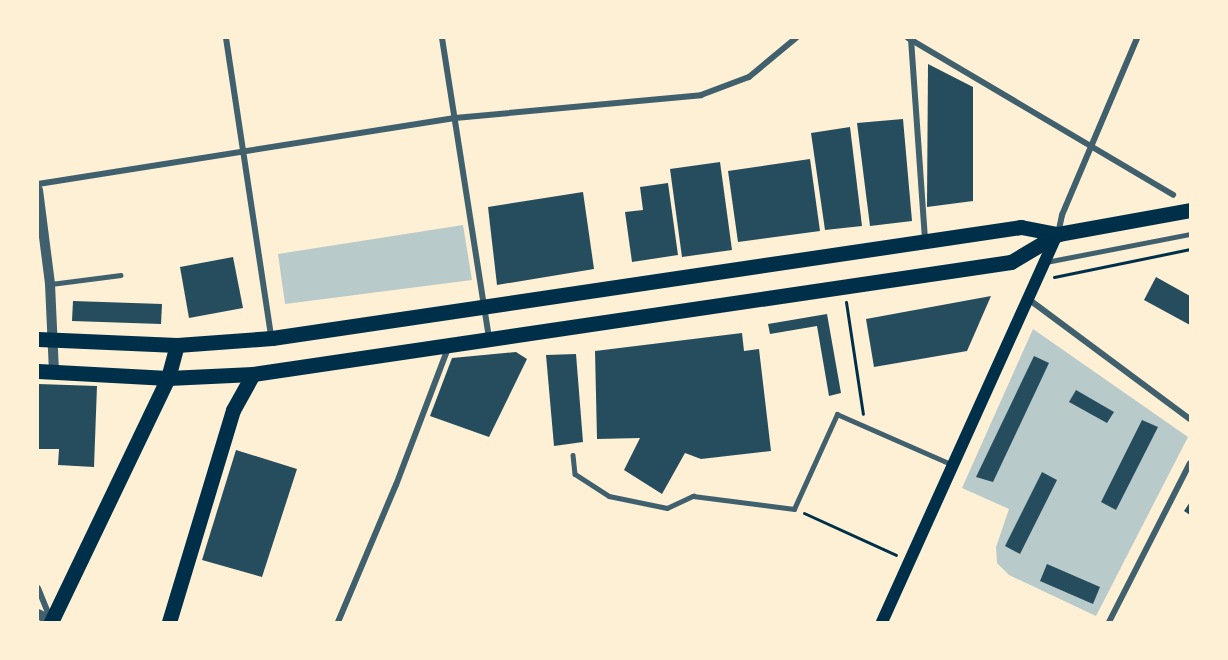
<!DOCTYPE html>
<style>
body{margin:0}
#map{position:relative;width:1228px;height:660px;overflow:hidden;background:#fdf0d5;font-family:Inter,sans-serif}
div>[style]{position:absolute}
.green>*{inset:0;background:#b9caca}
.building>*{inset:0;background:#264d5e}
.path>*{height:3px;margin:-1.5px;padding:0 1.5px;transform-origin:1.5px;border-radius:1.5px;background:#003049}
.service>*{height:4.5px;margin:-2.25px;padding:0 2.25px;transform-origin:2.25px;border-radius:2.25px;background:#3f606c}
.minor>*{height:6px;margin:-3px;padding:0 3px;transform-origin:3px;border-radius:3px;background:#3f606c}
.tertiary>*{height:10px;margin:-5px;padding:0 5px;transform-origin:5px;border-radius:5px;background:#3f606c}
.secondary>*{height:12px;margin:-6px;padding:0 6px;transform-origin:6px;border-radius:6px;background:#003049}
.primary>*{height:15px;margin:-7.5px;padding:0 7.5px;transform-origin:7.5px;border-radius:7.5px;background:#003049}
span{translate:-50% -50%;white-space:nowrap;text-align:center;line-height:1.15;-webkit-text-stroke:6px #fdf0d5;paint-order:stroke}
.frame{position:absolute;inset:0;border:39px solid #fdf0d5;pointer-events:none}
</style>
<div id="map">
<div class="green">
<div style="clip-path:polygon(463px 225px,472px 280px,285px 304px,278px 254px)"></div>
<div style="clip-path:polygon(1033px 329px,1188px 437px,1096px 616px,1009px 575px,997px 563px,996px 547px,1009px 509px,962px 488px)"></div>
</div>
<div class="building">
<div style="clip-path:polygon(928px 64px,973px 87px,973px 201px,927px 207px)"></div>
<div style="clip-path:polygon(903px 119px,912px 221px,870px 226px,857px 123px)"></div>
<div style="clip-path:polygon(850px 127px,862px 226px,825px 230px,811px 133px)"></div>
<div style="clip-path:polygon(810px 159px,820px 231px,738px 242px,728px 171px)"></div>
<div style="clip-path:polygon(720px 162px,732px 250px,682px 257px,670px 169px)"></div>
<div style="clip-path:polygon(668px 183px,678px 255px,632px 262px,625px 212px,643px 210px,640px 187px)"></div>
<div style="clip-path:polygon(583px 192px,594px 269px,497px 285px,488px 207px)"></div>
<div style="clip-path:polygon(233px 257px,243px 308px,189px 318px,180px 267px)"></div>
<div style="clip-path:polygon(1156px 277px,1190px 296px,1190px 325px,1144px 300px)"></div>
<div style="clip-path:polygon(991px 296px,967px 351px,874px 367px,866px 319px)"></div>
<div style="clip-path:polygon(73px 301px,162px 304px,161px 324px,72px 321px)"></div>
<div style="clip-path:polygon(827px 314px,841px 393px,829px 396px,817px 326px,770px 334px,768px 324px)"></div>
<div style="clip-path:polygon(742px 333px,744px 351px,759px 349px,771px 451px,701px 459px,685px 453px,662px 494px,624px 470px,640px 438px,597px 439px,595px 351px)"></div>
<div style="clip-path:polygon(516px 352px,527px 359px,489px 437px,430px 416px,452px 358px)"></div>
<div style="clip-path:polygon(576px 354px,583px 442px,554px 446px,546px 355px)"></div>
<div style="clip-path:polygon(1034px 356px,1049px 363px,993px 482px,976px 477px)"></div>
<div style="clip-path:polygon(38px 384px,97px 386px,94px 467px,58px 465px,59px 449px,38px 449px)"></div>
<div style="clip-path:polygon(1076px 390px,1114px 412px,1107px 423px,1069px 402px)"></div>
<div style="clip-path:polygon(1142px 420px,1158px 427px,1116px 510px,1101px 502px)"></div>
<div style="clip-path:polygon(236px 450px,297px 469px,262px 577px,202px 560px)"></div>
<div style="clip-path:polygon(1042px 472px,1057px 480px,1020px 554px,1005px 546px)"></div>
<div style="clip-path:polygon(1190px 502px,1190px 515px,1184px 511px)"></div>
<div style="clip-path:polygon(1047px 564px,1100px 587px,1093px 604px,1040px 581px)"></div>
</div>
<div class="path">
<div style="left:1054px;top:277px;width:139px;rotate:-11.6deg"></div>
<div style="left:846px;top:302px;width:113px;rotate:81.4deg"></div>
<div style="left:804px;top:513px;width:101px;rotate:24.5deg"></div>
</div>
<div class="service">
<div style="left:1046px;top:262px;width:147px;rotate:-11deg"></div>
<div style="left:51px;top:284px;width:70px;rotate:-7.4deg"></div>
<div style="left:573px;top:455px;width:19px;rotate:84deg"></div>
<div style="left:575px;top:474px;width:40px;rotate:32.9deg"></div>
<div style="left:609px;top:496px;width:59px;rotate:11.7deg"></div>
<div style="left:667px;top:508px;width:29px;rotate:-25deg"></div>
<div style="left:693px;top:496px;width:102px;rotate:7.3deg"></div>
<div style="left:794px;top:509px;width:104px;rotate:-65.6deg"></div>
<div style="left:837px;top:414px;width:124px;rotate:23.7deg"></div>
</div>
<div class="minor">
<div style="left:226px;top:38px;width:301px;rotate:81.4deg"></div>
<div style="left:442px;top:38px;width:305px;rotate:81.1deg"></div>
<div style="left:908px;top:38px;width:308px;rotate:30.6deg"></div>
<div style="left:911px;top:39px;width:200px;rotate:86deg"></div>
<div style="left:38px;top:184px;width:422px;rotate:-9deg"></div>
<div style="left:455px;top:118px;width:247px;rotate:-5.3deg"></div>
<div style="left:701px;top:95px;width:51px;rotate:-20.6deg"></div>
<div style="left:749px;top:77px;width:61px;rotate:-39.7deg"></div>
<div style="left:1058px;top:234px;width:19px;rotate:-78deg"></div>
<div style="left:1062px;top:215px;width:192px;rotate:-67deg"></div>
<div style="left:1027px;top:298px;width:203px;rotate:36.6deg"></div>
<div style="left:38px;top:588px;width:32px;rotate:68deg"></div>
<div style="left:338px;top:622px;width:149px;rotate:-67.1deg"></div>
<div style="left:396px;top:485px;width:147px;rotate:-69.2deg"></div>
<div style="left:1109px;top:622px;width:178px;rotate:-63deg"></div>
</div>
<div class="tertiary">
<div style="left:38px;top:190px;width:95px;rotate:82.7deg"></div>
<div style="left:50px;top:284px;width:88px;rotate:87.4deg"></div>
<div style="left:38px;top:614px;width:18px;rotate:27deg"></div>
</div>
<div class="secondary">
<div style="left:882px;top:622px;width:425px;rotate:-65.7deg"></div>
</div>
<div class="primary">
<div style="left:38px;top:339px;width:139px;rotate:2.5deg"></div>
<div style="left:177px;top:345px;width:95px;rotate:-4.2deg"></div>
<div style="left:272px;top:338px;width:757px;rotate:-8.43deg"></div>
<div style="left:1021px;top:227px;width:38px;rotate:11deg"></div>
<div style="left:1058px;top:234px;width:134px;rotate:-10.3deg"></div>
<div style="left:38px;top:371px;width:130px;rotate:3.1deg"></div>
<div style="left:168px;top:378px;width:85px;rotate:-2.7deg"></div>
<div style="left:253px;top:374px;width:766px;rotate:-8.41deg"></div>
<div style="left:1011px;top:262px;width:55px;rotate:-30.8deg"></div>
<div style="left:51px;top:622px;width:271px;rotate:-64.4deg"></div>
<div style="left:168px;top:378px;width:34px;rotate:-75deg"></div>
<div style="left:169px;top:622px;width:221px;rotate:-73.2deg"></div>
<div style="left:233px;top:410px;width:41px;rotate:-60.9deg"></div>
</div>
<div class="frame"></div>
</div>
